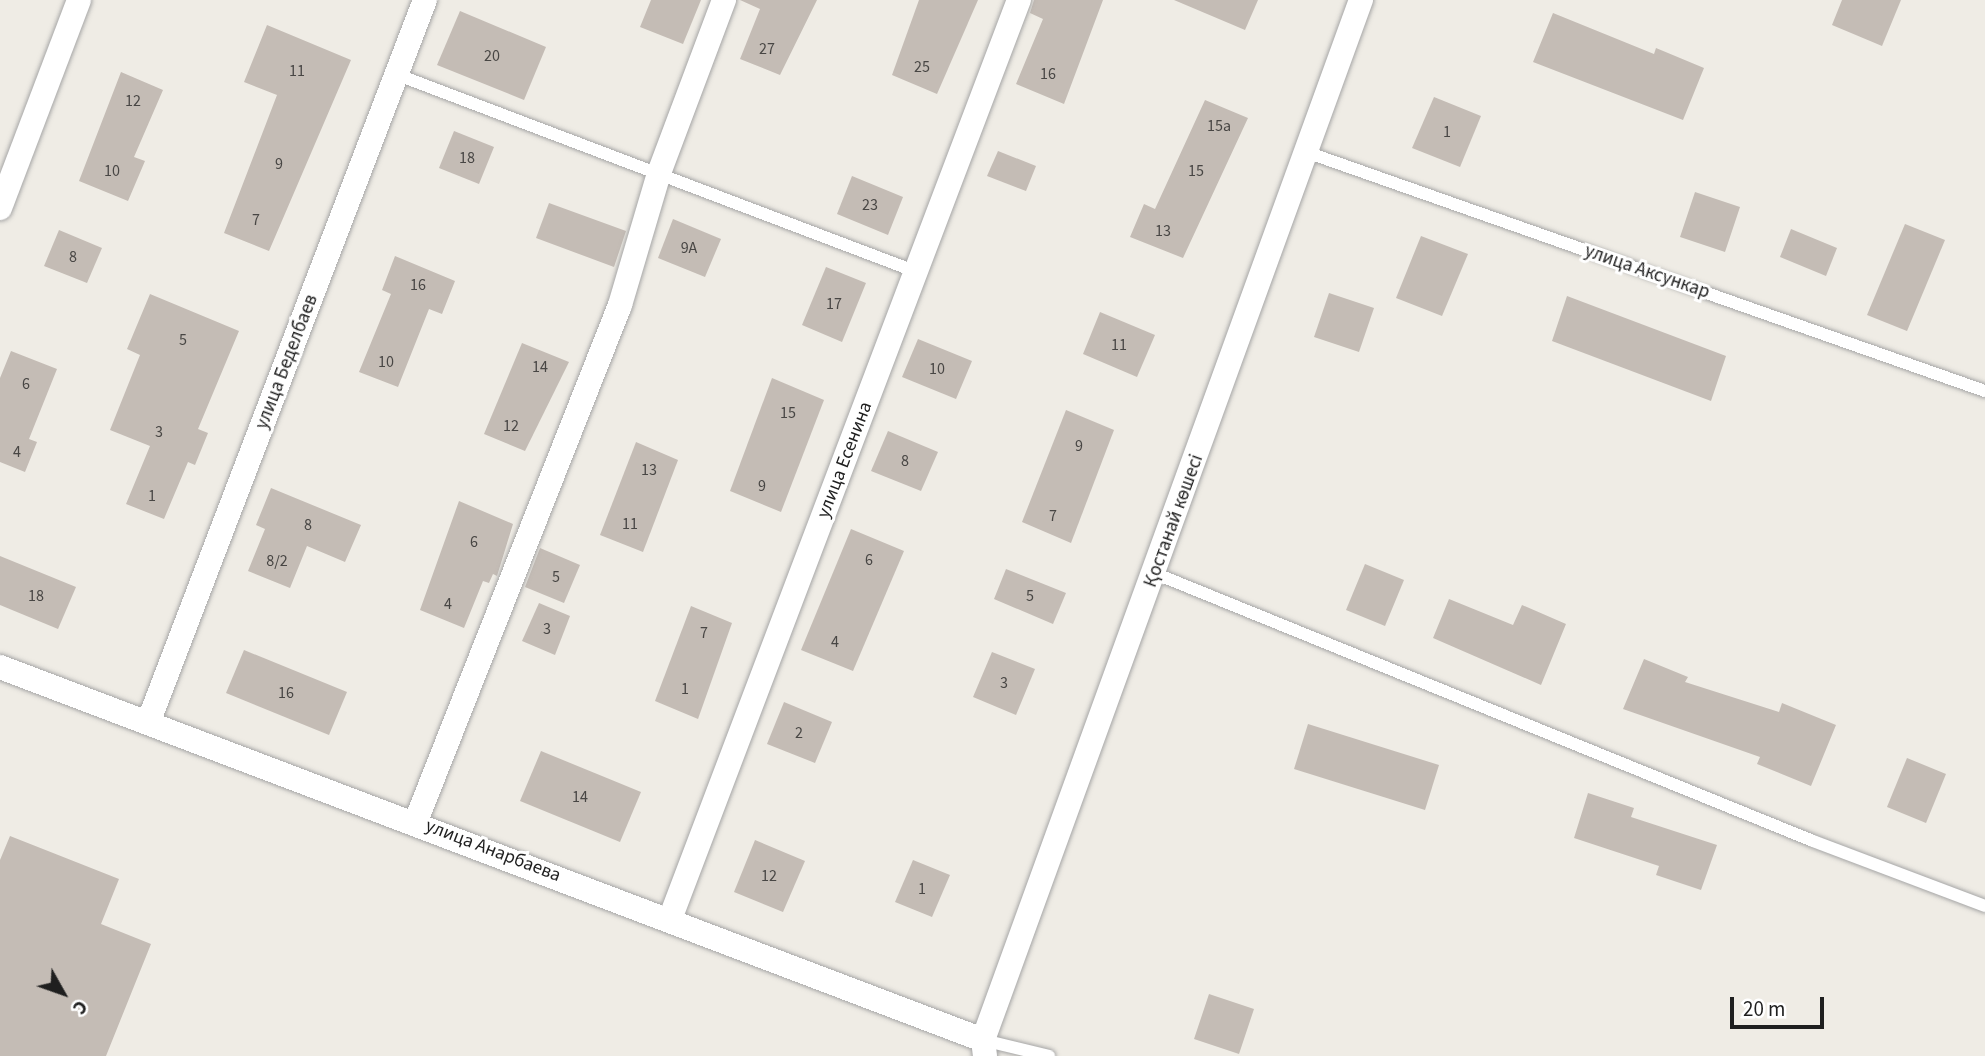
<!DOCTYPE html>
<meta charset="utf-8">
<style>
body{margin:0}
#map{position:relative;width:1985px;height:1056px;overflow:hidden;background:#efece5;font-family:"Source Sans 3",sans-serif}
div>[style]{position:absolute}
.building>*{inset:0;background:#c4bcb5}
.roads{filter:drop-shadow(0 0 2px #a6a6a6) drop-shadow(0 0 2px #a6a6a6)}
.lane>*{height:12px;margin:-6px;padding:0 6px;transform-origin:6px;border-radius:6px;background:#fff}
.street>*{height:24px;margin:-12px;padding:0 12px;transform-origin:12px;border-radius:12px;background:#fff}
span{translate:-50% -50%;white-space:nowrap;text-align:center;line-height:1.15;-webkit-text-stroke:6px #fff;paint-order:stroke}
.number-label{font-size:16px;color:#484644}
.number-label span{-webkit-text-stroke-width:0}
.street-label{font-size:19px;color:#1f1f1f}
.north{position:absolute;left:28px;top:958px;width:70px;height:70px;-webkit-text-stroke:5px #fff;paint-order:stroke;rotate:130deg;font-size:19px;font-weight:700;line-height:28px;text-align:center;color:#1f1f1f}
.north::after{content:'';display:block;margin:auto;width:24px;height:32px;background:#1f1f1f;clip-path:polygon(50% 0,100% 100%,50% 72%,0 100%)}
.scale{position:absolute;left:1730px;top:997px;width:94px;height:32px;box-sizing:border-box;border:4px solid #1f1f1f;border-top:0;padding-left:9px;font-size:21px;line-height:24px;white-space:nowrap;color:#1f1f1f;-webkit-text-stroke:5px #fff;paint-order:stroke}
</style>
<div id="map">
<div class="building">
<div style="clip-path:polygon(651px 0,701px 0,683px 44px,640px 27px)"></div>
<div style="clip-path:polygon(740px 0,817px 0,780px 75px,740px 59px,760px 9px)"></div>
<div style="clip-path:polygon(919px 0,978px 0,937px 94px,892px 75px)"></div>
<div style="clip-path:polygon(1034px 0,1103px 0,1064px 104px,1016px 84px,1043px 19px,1030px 13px)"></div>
<div style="clip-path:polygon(1174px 0,1258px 0,1245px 30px)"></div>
<div style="clip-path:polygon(1842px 0,1901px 0,1882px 46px,1832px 25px)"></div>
<div style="clip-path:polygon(460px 11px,546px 47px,524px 100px,437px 65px)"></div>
<div style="clip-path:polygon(1553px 13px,1654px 54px,1656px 48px,1704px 68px,1683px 120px,1533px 62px)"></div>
<div style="clip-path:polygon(267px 25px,351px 60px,269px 251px,224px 233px,277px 95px,244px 82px)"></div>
<div style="clip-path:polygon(121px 72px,163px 90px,134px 157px,145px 161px,128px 201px,79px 181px)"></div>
<div style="clip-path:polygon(1434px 97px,1481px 116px,1460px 167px,1412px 148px)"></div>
<div style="clip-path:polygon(1205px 100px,1248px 118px,1183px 258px,1130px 237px,1144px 204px,1155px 209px)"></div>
<div style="clip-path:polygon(454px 131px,494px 147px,479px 184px,439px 168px)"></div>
<div style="clip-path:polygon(998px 151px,1036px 166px,1026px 191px,987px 176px)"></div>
<div style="clip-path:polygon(852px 176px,903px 197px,888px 235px,837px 214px)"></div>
<div style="clip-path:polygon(1695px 192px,1740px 207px,1725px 252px,1680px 237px)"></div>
<div style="clip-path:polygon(549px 203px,626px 231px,614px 267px,536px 238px)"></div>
<div style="clip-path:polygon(673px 219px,721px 239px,705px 277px,658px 258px)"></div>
<div style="clip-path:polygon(1905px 224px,1945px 240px,1907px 331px,1867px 315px)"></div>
<div style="clip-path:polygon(1791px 229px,1837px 248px,1826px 276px,1780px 257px)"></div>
<div style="clip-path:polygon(59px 230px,102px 248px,87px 283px,44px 266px)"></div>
<div style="clip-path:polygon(1421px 236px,1468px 254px,1442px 316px,1396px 298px)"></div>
<div style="clip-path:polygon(395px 256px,455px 281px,442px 314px,429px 309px,398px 387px,359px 372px,391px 294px,382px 290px)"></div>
<div style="clip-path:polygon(826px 267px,866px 283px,842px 342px,802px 325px)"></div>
<div style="clip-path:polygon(1329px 293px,1374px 308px,1359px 352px,1314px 337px)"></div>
<div style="clip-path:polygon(150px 294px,239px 331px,198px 429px,208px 433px,195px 465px,188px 462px,164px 519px,126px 504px,150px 446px,110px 430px,140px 355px,127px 349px)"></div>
<div style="clip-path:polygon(1567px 296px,1726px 356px,1711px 401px,1552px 341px)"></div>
<div style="clip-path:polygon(1100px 312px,1155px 335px,1137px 377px,1083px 354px)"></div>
<div style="clip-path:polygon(918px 339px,972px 361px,956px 399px,902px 377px)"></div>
<div style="clip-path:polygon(522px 343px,569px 362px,525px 451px,484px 434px)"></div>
<div style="clip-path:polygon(11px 351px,57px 369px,29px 439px,37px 442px,25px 472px,0 462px,0 378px)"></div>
<div style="clip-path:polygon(772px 378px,824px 400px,781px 512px,730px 491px)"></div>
<div style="clip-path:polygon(1066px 410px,1114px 430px,1071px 543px,1022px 522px)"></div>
<div style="clip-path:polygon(888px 431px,938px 452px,921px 491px,871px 471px)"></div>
<div style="clip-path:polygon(636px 442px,678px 460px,643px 552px,600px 535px)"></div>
<div style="clip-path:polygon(271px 488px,361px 525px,345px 562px,307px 546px,290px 588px,248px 571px,265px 529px,256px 525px)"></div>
<div style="clip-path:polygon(459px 501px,513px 524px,497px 576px,493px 574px,489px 583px,483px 581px,464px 628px,420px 610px)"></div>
<div style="clip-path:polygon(851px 529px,904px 551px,853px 671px,801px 650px)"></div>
<div style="clip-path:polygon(540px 548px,580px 565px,564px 603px,525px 587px)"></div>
<div style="clip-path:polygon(0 556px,76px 587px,58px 629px,0 605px)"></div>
<div style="clip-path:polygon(1365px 564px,1404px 580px,1385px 626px,1346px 610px)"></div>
<div style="clip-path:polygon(1006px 569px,1066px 593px,1053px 624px,994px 599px)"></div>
<div style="clip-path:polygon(1449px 599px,1513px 625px,1522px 605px,1566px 624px,1541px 685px,1433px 638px)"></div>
<div style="clip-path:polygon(539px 603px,570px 616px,555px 655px,522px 641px)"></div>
<div style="clip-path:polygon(691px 606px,732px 623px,698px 719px,655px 701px)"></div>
<div style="clip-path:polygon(244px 650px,347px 692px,329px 735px,226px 693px)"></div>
<div style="clip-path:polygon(992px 652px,1035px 669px,1016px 715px,973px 697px)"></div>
<div style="clip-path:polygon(1644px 659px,1688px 677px,1685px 682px,1779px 712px,1782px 703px,1836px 725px,1811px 786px,1757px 764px,1760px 757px,1623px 709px)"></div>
<div style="clip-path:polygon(784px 702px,832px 722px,815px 763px,767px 744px)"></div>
<div style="clip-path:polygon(1308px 724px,1439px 765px,1425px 810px,1294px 769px)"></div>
<div style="clip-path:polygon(541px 751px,641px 792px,620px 842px,520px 801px)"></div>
<div style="clip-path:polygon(1907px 758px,1946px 774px,1926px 823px,1887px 807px)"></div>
<div style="clip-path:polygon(1588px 793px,1634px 808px,1631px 817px,1717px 845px,1701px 890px,1656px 875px,1659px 866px,1574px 838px)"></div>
<div style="clip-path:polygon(10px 836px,119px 879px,101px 924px,151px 944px,106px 1056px,0 1056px,0 860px)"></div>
<div style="clip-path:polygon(755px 840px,805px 861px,783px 912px,734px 892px)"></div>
<div style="clip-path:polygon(913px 860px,950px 875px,932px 917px,895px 902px)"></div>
<div style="clip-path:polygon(1209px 994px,1254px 1009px,1239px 1054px,1194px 1039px)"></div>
</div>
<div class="roads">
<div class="lane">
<div style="left:398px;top:75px;width:555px;rotate:20.79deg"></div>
<div style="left:1309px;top:153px;width:717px;rotate:19.4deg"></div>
<div style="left:1154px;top:573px;width:711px;rotate:22.13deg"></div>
<div style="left:1813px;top:841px;width:184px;rotate:20.7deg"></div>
<div style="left:983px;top:1040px;width:68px;rotate:13.6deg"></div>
</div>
<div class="street">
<div style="left:0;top:208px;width:222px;rotate:-69.2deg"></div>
<div style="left:0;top:667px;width:1051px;rotate:20.78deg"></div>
<div style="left:148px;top:723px;width:774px;rotate:-69.04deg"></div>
<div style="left:416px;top:821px;width:555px;rotate:-68.43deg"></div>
<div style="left:620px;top:305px;width:138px;rotate:-73.5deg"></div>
<div style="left:659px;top:173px;width:185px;rotate:-69.4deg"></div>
<div style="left:670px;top:919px;width:983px;rotate:-69.21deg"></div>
<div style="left:985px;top:1056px;width:16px;rotate:-97deg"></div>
<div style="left:983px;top:1040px;width:1107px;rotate:-70.03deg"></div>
</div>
</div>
<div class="number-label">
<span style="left:767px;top:49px">27</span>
<span style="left:492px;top:56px">20</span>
<span style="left:922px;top:67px">25</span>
<span style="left:297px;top:71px">11</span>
<span style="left:1048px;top:74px">16</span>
<span style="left:133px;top:101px">12</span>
<span style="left:1219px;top:126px">15а</span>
<span style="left:1447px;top:132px">1</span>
<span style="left:467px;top:158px">18</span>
<span style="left:279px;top:164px">9</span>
<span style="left:112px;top:171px">10</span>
<span style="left:1196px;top:171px">15</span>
<span style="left:870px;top:205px">23</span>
<span style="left:256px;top:220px">7</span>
<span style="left:1163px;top:231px">13</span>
<span style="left:689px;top:248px">9А</span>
<span style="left:73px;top:257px">8</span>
<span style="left:418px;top:285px">16</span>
<span style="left:834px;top:304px">17</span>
<span style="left:183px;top:340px">5</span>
<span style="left:1119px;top:345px">11</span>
<span style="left:386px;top:362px">10</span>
<span style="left:540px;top:367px">14</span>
<span style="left:937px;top:369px">10</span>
<span style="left:26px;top:384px">6</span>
<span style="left:788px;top:413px">15</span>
<span style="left:511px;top:426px">12</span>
<span style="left:159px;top:432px">3</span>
<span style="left:1079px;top:446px">9</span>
<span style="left:17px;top:452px">4</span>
<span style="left:905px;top:461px">8</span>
<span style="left:649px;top:470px">13</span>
<span style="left:762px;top:486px">9</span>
<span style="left:152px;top:496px">1</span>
<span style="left:1053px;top:516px">7</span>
<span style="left:630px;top:524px">11</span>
<span style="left:308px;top:525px">8</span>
<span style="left:474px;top:542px">6</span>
<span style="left:869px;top:560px">6</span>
<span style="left:277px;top:561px">8/2</span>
<span style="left:556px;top:577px">5</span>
<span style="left:36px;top:596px">18</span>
<span style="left:1030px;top:596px">5</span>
<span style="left:448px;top:604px">4</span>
<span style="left:547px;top:629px">3</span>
<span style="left:704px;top:633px">7</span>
<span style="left:835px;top:642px">4</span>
<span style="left:1004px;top:683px">3</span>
<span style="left:685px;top:689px">1</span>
<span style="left:286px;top:693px">16</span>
<span style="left:799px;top:733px">2</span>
<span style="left:580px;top:797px">14</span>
<span style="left:769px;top:876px">12</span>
<span style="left:922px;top:889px">1</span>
</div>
<div class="street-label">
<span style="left:1647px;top:272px;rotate:19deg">улица Аксункар</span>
<span style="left:287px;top:362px;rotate:-69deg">улица Беделбаев</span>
<span style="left:845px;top:460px;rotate:-69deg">улица Есенина</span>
<span style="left:1174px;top:521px;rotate:-70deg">Қостанай көшесі</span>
<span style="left:493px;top:851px;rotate:21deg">улица Анарбаева</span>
</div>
<div class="north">С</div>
<div class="scale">20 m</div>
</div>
